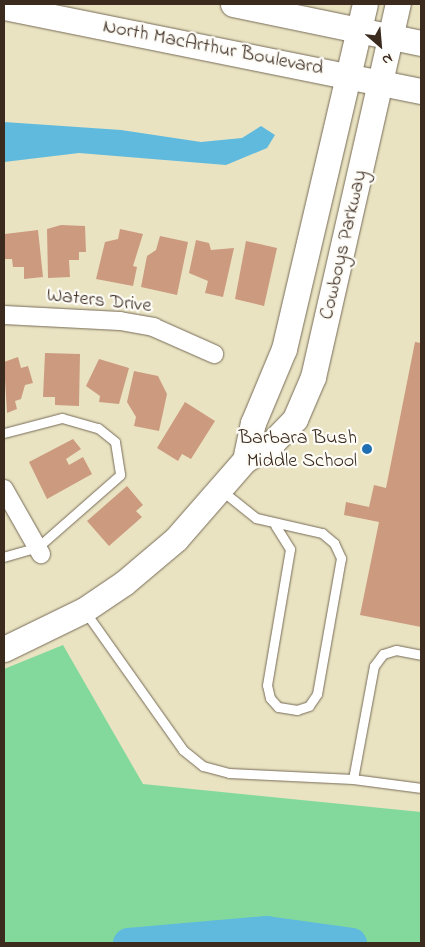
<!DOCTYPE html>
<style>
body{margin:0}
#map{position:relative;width:425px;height:947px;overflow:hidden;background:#e9e3c2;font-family:"Indie Flower",sans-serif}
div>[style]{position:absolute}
.green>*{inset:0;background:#83d99c}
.water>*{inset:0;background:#5fbadd}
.river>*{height:31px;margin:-15.5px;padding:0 15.5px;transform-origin:15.5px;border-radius:15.5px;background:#5fbadd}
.building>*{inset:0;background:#cc9a7f}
.roads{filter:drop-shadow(0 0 1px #786b57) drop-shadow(0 0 1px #786b57)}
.lane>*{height:9px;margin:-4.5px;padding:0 4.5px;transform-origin:4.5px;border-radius:4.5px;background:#fff}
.street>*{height:18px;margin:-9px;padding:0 9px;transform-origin:9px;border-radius:9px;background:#fff}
.secondary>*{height:25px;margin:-12.5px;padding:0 12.5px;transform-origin:12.5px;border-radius:12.5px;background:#fff}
.dots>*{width:14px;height:14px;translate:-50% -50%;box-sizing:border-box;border:2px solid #fdfcf7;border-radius:50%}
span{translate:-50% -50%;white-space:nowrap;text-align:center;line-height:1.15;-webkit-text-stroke:4.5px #fdfcf7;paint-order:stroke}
.street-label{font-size:20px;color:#3b2a1e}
.poi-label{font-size:20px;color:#3b2a1e}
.right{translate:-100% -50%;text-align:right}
.frame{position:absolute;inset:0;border:5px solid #3b2a1e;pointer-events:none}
.north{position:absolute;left:355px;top:20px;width:50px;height:50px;-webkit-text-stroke:4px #fdfcf7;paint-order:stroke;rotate:153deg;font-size:14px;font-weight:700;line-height:20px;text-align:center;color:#3b2a1e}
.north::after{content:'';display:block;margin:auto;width:18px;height:22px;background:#3b2a1e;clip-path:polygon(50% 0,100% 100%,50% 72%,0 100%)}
</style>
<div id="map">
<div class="green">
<div style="clip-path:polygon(63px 645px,143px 784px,421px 812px,421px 943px,4px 943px,4px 669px)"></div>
</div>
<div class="water">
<div style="clip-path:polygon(4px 122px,121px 130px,201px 142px,242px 138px,261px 126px,275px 135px,267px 148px,226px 165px,79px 153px,4px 162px)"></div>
</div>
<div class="river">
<div style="left:128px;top:943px;width:139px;rotate:-5deg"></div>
<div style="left:266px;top:931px;width:86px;rotate:8deg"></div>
</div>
<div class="building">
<div style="clip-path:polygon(61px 225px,85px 226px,86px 252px,79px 252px,79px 260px,69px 260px,70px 277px,48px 278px,47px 229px)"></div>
<div style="clip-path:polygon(120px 229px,143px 234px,133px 266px,137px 267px,133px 286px,96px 279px,105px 242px,118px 239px)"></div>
<div style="clip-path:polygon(38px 230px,43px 277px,24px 279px,24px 267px,13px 267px,12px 259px,4px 259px,5px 234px)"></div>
<div style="clip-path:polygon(160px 236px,188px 242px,177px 295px,141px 287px,147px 256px,156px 250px)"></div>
<div style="clip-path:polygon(196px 240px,209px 243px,211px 250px,234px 248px,223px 297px,205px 293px,208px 281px,189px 273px)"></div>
<div style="clip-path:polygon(246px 241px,277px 248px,264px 306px,235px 299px)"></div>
<div style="clip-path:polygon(415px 342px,421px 343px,421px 627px,360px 615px,379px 522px,344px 515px,346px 502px,369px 507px,374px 485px,386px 488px)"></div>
<div style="clip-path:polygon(45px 353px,80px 354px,79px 406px,55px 405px,55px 397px,43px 397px)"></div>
<div style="clip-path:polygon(18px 357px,21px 368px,28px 366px,33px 383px,25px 385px,21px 399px,15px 401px,17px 409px,7px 413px,4px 362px)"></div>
<div style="clip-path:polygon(99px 359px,129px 368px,119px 404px,99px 402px,100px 396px,86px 386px)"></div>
<div style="clip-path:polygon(134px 371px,158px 376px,167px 394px,159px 431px,134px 426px,136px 417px,127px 402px)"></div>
<div style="clip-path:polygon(185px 402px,215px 421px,191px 459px,182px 454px,178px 461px,157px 448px)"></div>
<div style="clip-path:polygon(73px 439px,81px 449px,66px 459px,69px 465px,83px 457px,92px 474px,47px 499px,29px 462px)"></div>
<div style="clip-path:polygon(127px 486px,143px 505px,136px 511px,142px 517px,109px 546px,87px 521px)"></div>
</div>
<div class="roads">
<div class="lane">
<div style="left:4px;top:433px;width:60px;rotate:-14.5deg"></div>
<div style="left:62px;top:418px;width:37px;rotate:16deg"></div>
<div style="left:98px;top:428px;width:22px;rotate:39deg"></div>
<div style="left:115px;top:442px;width:33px;rotate:81deg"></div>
<div style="left:120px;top:475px;width:109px;rotate:138.7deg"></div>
<div style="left:38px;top:547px;width:35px;rotate:164deg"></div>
<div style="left:221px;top:490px;width:45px;rotate:38.7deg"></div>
<div style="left:256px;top:518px;width:68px;rotate:12.8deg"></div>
<div style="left:322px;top:533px;width:16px;rotate:40deg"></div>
<div style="left:334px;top:543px;width:17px;rotate:65deg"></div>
<div style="left:341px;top:558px;width:138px;rotate:100deg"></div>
<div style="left:317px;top:694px;width:14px;rotate:124deg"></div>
<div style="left:309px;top:706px;width:13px;rotate:162deg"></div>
<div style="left:297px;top:710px;width:19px;rotate:-171deg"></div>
<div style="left:278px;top:707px;width:12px;rotate:-132deg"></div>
<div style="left:270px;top:698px;width:13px;rotate:-103deg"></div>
<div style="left:267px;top:685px;width:138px;rotate:-80.4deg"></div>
<div style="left:290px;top:549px;width:28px;rotate:-122deg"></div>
<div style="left:84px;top:610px;width:171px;rotate:54.7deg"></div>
<div style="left:183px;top:750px;width:26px;rotate:39deg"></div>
<div style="left:203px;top:766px;width:27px;rotate:15deg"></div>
<div style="left:229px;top:773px;width:124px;rotate:2.8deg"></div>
<div style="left:353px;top:779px;width:69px;rotate:7.5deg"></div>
<div style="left:353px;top:779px;width:115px;rotate:-79.5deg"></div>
<div style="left:374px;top:666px;width:15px;rotate:-53deg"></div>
<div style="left:383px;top:654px;width:14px;rotate:-17deg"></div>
<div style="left:396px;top:650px;width:25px;rotate:11deg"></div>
</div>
<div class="street">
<div style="left:4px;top:315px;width:116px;rotate:3deg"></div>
<div style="left:120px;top:321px;width:34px;rotate:10deg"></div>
<div style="left:153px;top:327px;width:67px;rotate:23.9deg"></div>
<div style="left:4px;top:489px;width:75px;rotate:60.4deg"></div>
</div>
<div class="secondary">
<div style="left:233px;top:4px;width:192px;rotate:11.7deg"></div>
<div style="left:4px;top:7px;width:425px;rotate:11.4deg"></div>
<div style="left:245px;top:460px;width:38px;rotate:-78deg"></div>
<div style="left:253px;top:423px;width:80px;rotate:-67.3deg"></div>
<div style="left:284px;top:349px;width:354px;rotate:-76.8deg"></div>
<div style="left:4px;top:649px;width:89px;rotate:-26deg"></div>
<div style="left:84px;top:610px;width:48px;rotate:-34deg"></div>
<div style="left:124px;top:583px;width:68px;rotate:-40.2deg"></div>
<div style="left:176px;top:539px;width:105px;rotate:-48.9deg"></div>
<div style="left:245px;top:460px;width:29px;rotate:-31deg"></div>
<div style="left:270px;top:445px;width:36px;rotate:-46deg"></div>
<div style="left:295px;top:419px;width:46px;rotate:-66.8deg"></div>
<div style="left:313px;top:377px;width:383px;rotate:-77.2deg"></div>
</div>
</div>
<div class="dots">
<div style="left:367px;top:449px;background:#1f6fb2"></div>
</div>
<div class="street-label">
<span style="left:213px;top:48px;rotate:11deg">North MacArthur Boulevard</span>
<span style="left:344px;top:245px;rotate:-77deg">Cowboys Parkway</span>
<span style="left:99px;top:301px;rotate:6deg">Waters Drive</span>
</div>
<div class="poi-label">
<span class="right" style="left:357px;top:450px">Barbara Bush<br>Middle School</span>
</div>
<div class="frame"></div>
<div class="north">N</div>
</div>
